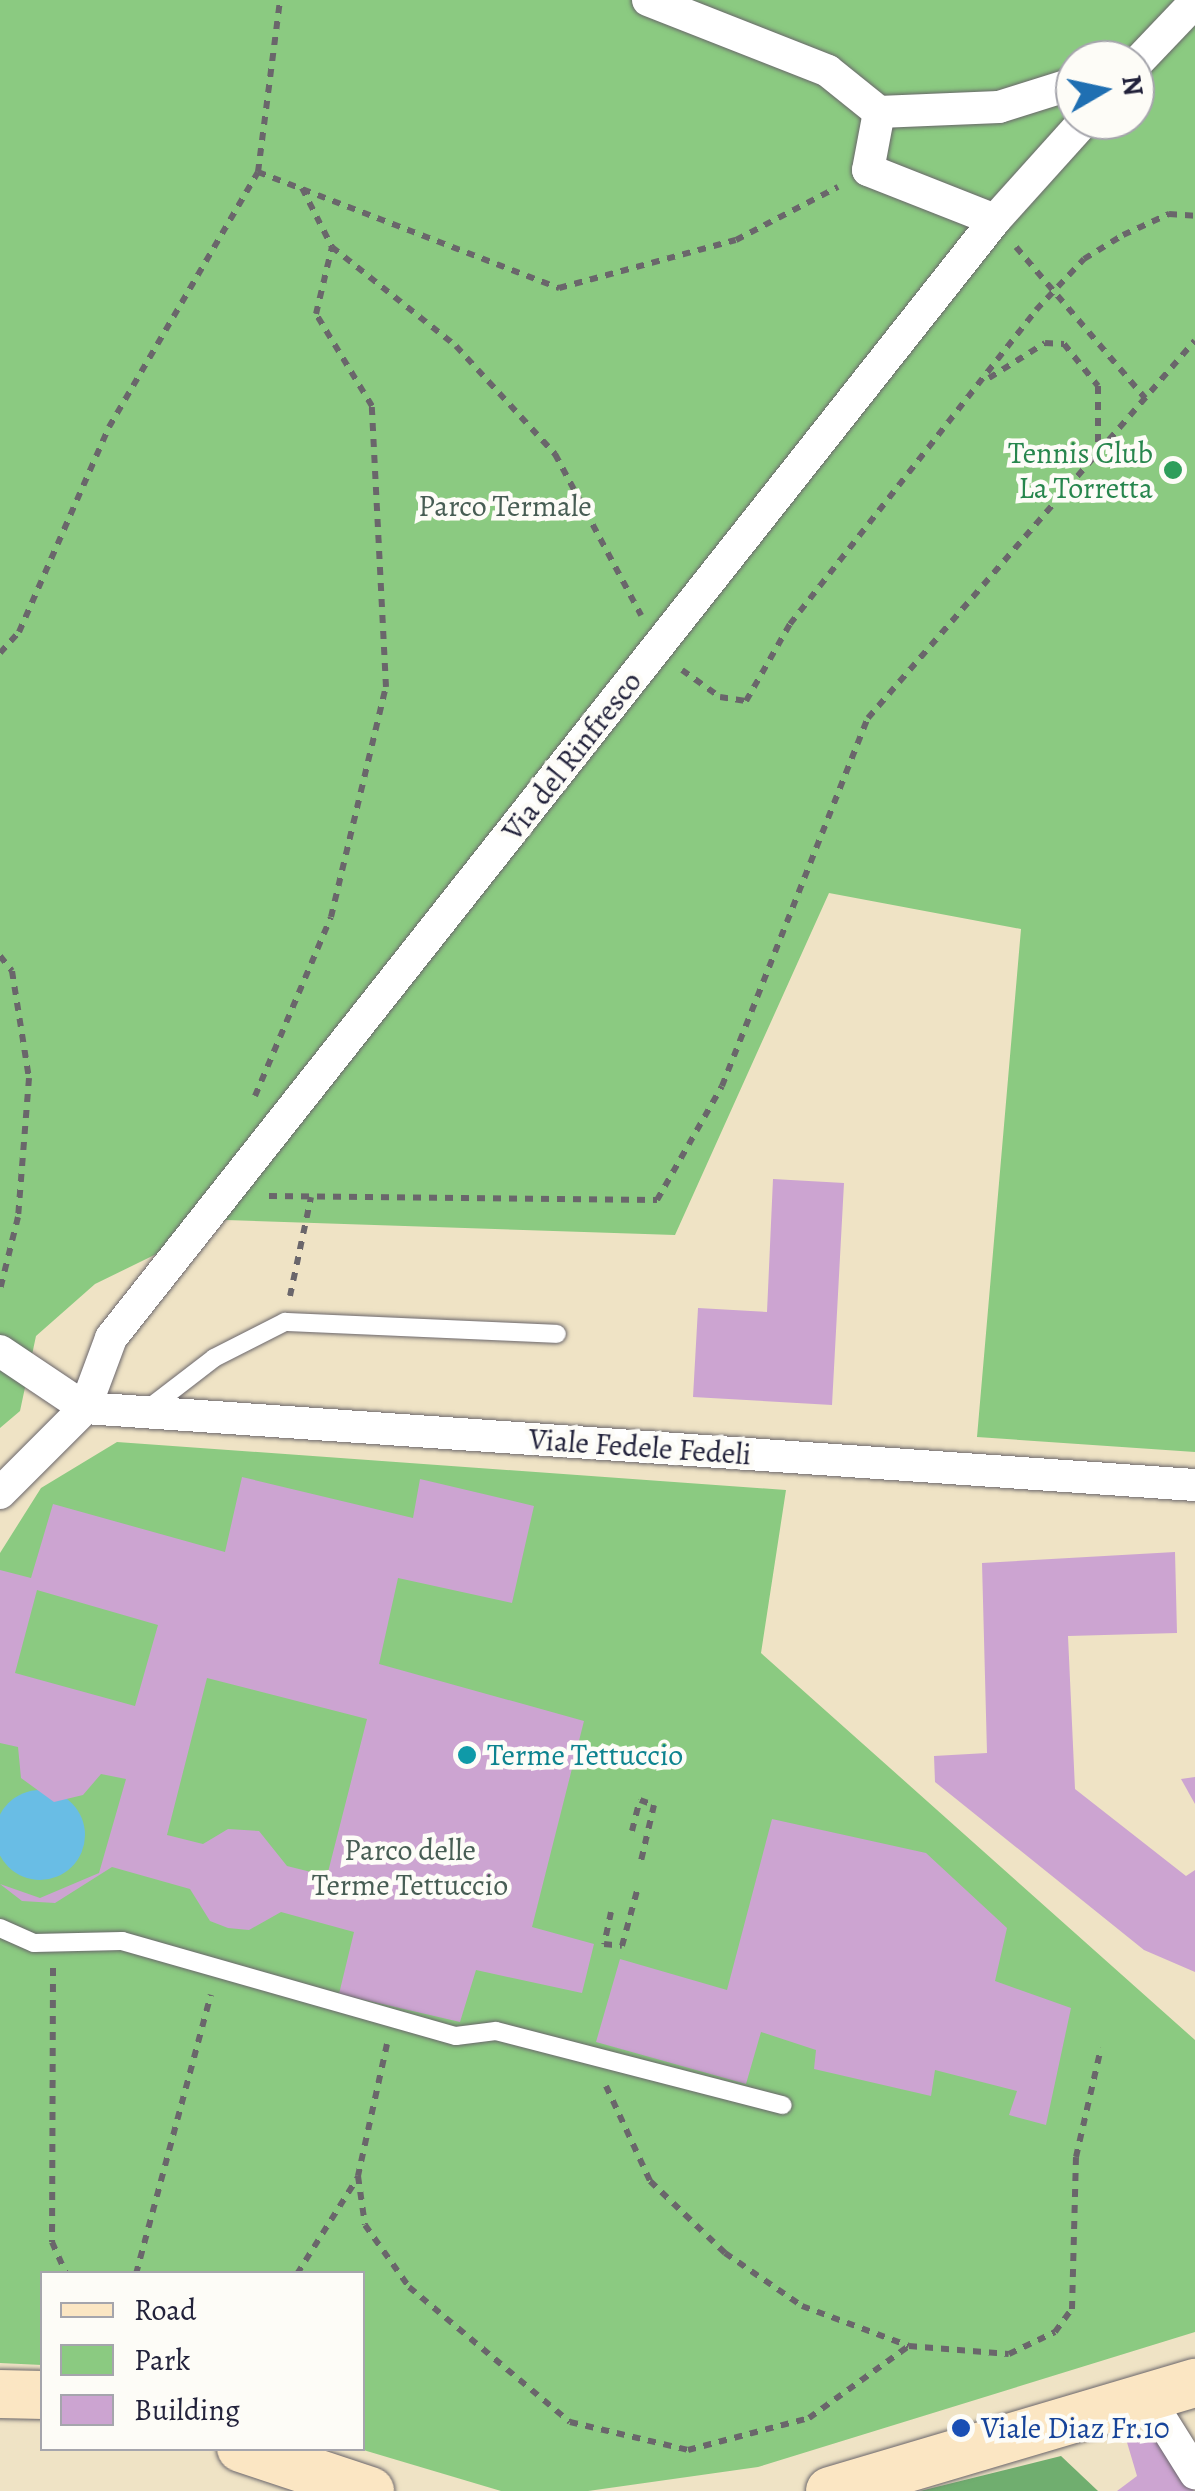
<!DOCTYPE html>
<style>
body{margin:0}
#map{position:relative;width:1195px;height:2491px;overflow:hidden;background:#efe3c5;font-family:Alegreya,serif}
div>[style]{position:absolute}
.green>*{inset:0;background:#8bca81}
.forest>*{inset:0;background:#70ae6f}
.water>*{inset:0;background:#69bde5}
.round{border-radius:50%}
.building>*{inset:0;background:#cca4d1}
.path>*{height:6px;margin-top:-3px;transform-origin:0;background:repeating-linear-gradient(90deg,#6a666b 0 8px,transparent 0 16px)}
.roads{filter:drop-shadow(0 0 2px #6a666b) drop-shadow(0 0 2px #6a666b)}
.lane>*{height:18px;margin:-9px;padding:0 9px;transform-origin:9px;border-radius:9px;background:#fff}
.street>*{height:32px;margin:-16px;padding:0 16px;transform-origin:16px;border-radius:16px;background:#fff}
.secondary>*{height:48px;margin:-24px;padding:0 24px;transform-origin:24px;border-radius:24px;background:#fbe6c3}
.dots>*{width:28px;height:28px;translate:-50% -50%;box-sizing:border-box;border:5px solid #fdfcf7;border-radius:50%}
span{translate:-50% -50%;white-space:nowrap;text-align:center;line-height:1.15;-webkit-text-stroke:9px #fdfcf7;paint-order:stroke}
.leisure-label{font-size:30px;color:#27864d}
.right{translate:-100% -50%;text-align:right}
.park-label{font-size:30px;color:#475d54}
.street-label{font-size:30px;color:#22223b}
.culture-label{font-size:30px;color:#0d838f}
.left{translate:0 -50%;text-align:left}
.transit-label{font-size:30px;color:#164399}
.legend{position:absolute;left:40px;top:2271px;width:325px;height:180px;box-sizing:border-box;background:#fdfcf7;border:2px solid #a5a5ac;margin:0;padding:12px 18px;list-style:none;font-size:30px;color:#22223b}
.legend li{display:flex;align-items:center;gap:20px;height:50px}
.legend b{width:50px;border:2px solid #a5a5ac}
.north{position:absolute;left:1055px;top:40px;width:100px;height:100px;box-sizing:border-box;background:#fdfcf7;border:2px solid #a5a5ac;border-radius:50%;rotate:81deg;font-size:28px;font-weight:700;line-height:40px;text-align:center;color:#22223b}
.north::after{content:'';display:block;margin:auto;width:35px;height:45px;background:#1f6fb2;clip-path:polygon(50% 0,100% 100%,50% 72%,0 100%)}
</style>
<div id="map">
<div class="green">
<div style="clip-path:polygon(evenodd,0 0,1195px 0,1195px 1452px,977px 1437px,1021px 929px,829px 893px,675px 1235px,226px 1220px,95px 1284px,36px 1336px,20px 1411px,0 1428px,0 0,1075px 60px,1135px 60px,1135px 120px,1075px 120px,1075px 60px)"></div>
<div style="clip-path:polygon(117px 1442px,786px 1490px,761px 1653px,1195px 2040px,1195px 2332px,758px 2467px,588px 2491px,501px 2491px,360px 2449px,362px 2274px,42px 2274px,42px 2365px,0 2363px,0 1553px,41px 1488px)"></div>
</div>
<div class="forest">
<div style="clip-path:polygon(1061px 2456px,1098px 2491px,920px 2491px)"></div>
</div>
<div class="water">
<div class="round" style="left:-5px;top:1790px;width:90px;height:90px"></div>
</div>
<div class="building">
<div style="clip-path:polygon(773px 1179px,844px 1183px,832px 1405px,693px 1397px,698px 1308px,767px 1312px)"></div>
<div style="clip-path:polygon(evenodd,242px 1477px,413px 1518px,420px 1479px,534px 1506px,512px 1603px,398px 1578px,379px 1664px,584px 1721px,532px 1927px,594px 1944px,582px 1993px,476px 1970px,460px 2022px,339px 1994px,354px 1932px,281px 1912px,249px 1930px,228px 1928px,210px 1921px,190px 1889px,112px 1867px,55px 1903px,22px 1901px,0 1884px,40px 1898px,99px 1873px,126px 1779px,101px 1774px,83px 1795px,54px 1802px,21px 1778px,18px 1747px,0 1743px,0 1570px,31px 1578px,53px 1504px,225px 1552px,242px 1477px,37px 1590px,158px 1625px,135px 1706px,15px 1673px,37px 1590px,242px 1477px,207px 1678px,367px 1719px,327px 1876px,287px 1866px,259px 1831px,228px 1829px,203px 1844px,167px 1835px,207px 1678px)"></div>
<div style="clip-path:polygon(1175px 1552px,1177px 1633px,1068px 1636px,1075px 1789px,1186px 1876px,1195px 1870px,1195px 1972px,1144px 1950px,935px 1782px,934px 1756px,987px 1753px,982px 1563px)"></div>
<div style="clip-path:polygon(1195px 1777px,1195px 1804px,1181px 1779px)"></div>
<div style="clip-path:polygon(772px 1819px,926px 1853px,1007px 1928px,995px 1981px,1071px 2008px,1046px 2125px,1009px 2115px,1017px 2091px,935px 2070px,931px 2096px,814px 2069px,816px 2050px,761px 2032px,746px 2084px,596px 2042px,620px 1959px,727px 1990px)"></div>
<div style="clip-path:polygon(1156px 2432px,1194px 2491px,1117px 2491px,1137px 2476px,1126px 2439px)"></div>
</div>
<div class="path">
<div style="left:258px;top:172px;width:173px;rotate:-82.7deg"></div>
<div style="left:302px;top:188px;width:66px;rotate:63deg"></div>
<div style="left:332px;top:247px;width:159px;rotate:38.6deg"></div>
<div style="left:456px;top:346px;width:147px;rotate:47.5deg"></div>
<div style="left:555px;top:454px;width:183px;rotate:61.9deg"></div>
<div style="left:1016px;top:247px;width:199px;rotate:49.5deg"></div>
<div style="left:989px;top:378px;width:66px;rotate:-32deg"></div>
<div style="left:1045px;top:343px;width:19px;rotate:3deg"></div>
<div style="left:1064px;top:344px;width:54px;rotate:51deg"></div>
<div style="left:1098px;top:386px;width:66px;rotate:90deg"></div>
<div style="left:0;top:653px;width:28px;rotate:-48deg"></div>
<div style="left:19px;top:632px;width:224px;rotate:-66.3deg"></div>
<div style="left:109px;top:427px;width:295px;rotate:-59.7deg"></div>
<div style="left:258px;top:172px;width:323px;rotate:21.1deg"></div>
<div style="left:559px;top:288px;width:183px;rotate:-15.2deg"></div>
<div style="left:736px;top:240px;width:115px;rotate:-27.5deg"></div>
<div style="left:682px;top:670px;width:47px;rotate:35.4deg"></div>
<div style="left:720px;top:697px;width:26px;rotate:9deg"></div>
<div style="left:746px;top:701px;width:89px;rotate:-60.3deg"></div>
<div style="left:790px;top:624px;width:399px;rotate:-51.9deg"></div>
<div style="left:1036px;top:310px;width:70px;rotate:-46.7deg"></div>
<div style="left:1084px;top:259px;width:46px;rotate:-31.6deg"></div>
<div style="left:1123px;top:235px;width:51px;rotate:-24.5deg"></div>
<div style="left:1169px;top:214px;width:26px;rotate:4deg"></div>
<div style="left:0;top:956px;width:19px;rotate:51deg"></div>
<div style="left:12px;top:971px;width:108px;rotate:81deg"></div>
<div style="left:29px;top:1078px;width:139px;rotate:94.5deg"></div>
<div style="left:18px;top:1217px;width:75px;rotate:103.9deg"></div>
<div style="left:255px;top:1096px;width:194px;rotate:-67deg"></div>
<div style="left:331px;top:917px;width:236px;rotate:-76.6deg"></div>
<div style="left:386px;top:687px;width:281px;rotate:-92.9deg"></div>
<div style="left:372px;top:406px;width:108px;rotate:-121.3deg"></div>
<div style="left:316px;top:314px;width:69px;rotate:-76.6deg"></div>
<div style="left:269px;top:1196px;width:388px;rotate:0.6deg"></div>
<div style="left:657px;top:1200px;width:131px;rotate:-60.3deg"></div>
<div style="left:722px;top:1086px;width:396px;rotate:-68.4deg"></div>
<div style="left:868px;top:718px;width:499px;rotate:-49.1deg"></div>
<div style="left:290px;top:1296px;width:101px;rotate:-78deg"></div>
<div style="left:632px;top:1831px;width:32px;rotate:-76deg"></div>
<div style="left:640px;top:1800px;width:15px;rotate:20deg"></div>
<div style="left:654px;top:1805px;width:57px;rotate:103.1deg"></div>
<div style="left:611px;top:1912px;width:33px;rotate:102deg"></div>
<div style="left:604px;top:1944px;width:18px;rotate:6deg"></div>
<div style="left:622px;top:1946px;width:61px;rotate:-74.8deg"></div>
<div style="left:53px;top:1968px;width:274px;rotate:90.2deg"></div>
<div style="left:52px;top:2242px;width:35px;rotate:66deg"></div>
<div style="left:387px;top:2044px;width:135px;rotate:102.4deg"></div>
<div style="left:358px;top:2176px;width:49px;rotate:81.9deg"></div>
<div style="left:365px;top:2225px;width:76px;rotate:54.6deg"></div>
<div style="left:409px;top:2287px;width:210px;rotate:40deg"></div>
<div style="left:570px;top:2422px;width:121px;rotate:13.3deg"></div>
<div style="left:688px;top:2450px;width:125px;rotate:-14.8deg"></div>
<div style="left:809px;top:2418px;width:123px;rotate:-35.8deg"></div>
<div style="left:606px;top:2086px;width:105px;rotate:65.1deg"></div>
<div style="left:650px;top:2181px;width:104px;rotate:43.8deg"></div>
<div style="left:725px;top:2253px;width:93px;rotate:34.5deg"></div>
<div style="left:802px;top:2306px;width:114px;rotate:20.5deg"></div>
<div style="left:909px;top:2346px;width:100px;rotate:4.6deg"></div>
<div style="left:1009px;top:2354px;width:51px;rotate:-25.6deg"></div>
<div style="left:1055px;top:2332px;width:29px;rotate:-54deg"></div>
<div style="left:1072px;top:2309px;width:152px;rotate:-88.5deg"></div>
<div style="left:1076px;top:2157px;width:112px;rotate:-77.1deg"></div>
<div style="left:136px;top:2274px;width:289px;rotate:-75deg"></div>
<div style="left:297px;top:2274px;width:115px;rotate:-57.8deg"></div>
</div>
<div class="roads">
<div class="lane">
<div style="left:144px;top:1412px;width:88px;rotate:-37.6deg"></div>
<div style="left:214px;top:1358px;width:80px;rotate:-26.9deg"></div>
<div style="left:285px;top:1322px;width:272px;rotate:2.5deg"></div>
<div style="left:0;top:1928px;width:37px;rotate:24deg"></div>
<div style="left:34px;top:1943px;width:88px;rotate:-1.3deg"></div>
<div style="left:122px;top:1941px;width:347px;rotate:15.9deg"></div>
<div style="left:456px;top:2036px;width:40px;rotate:-7.1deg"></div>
<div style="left:496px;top:2031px;width:296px;rotate:14.5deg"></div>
</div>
<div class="street">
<div style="left:648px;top:0;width:193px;rotate:21.5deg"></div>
<div style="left:828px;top:71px;width:65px;rotate:38.8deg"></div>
<div style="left:879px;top:112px;width:120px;rotate:-2.4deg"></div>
<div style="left:999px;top:107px;width:80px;rotate:-17.5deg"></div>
<div style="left:1135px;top:65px;width:87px;rotate:-46.4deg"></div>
<div style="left:879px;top:112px;width:59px;rotate:100.7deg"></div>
<div style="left:868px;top:170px;width:136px;rotate:21.5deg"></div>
<div style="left:0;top:1351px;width:102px;rotate:33.8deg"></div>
<div style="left:85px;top:1408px;width:1113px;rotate:3.97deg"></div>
<div style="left:0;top:1493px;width:120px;rotate:-45deg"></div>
<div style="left:85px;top:1408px;width:75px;rotate:-69.6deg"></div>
<div style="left:111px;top:1338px;width:1425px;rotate:-51.67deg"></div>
<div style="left:995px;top:220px;width:135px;rotate:-48deg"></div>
<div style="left:1148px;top:2398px;width:89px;rotate:57.9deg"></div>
</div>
<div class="secondary">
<div style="left:0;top:2394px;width:42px;rotate:1.4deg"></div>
<div style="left:241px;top:2448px;width:136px;rotate:18.4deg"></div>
<div style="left:830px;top:2491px;width:381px;rotate:-16.5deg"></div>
</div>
</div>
<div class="dots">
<div style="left:1173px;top:470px;background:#2e9e5b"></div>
<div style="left:467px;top:1755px;background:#0f9aa8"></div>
<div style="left:961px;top:2428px;background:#1a4fb4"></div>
</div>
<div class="leisure-label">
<span class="right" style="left:1153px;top:470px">Tennis Club<br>La Torretta</span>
</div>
<div class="park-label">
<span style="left:505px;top:506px">Parco Termale</span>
<span style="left:410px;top:1867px">Parco delle<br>Terme Tettuccio</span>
</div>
<div class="street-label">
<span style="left:572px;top:756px;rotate:-52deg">Via del Rinfresco</span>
<span style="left:640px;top:1447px;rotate:4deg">Viale Fedele Fedeli</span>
</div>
<div class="culture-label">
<span class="left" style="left:487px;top:1755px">Terme Tettuccio</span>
</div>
<div class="transit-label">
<span class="left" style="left:981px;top:2428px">Viale Diaz Fr.10</span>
</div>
<ul class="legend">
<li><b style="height:12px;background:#fbe6c3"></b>Road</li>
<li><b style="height:28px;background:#8bca81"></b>Park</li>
<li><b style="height:28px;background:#cca4d1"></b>Building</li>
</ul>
<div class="north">N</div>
</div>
